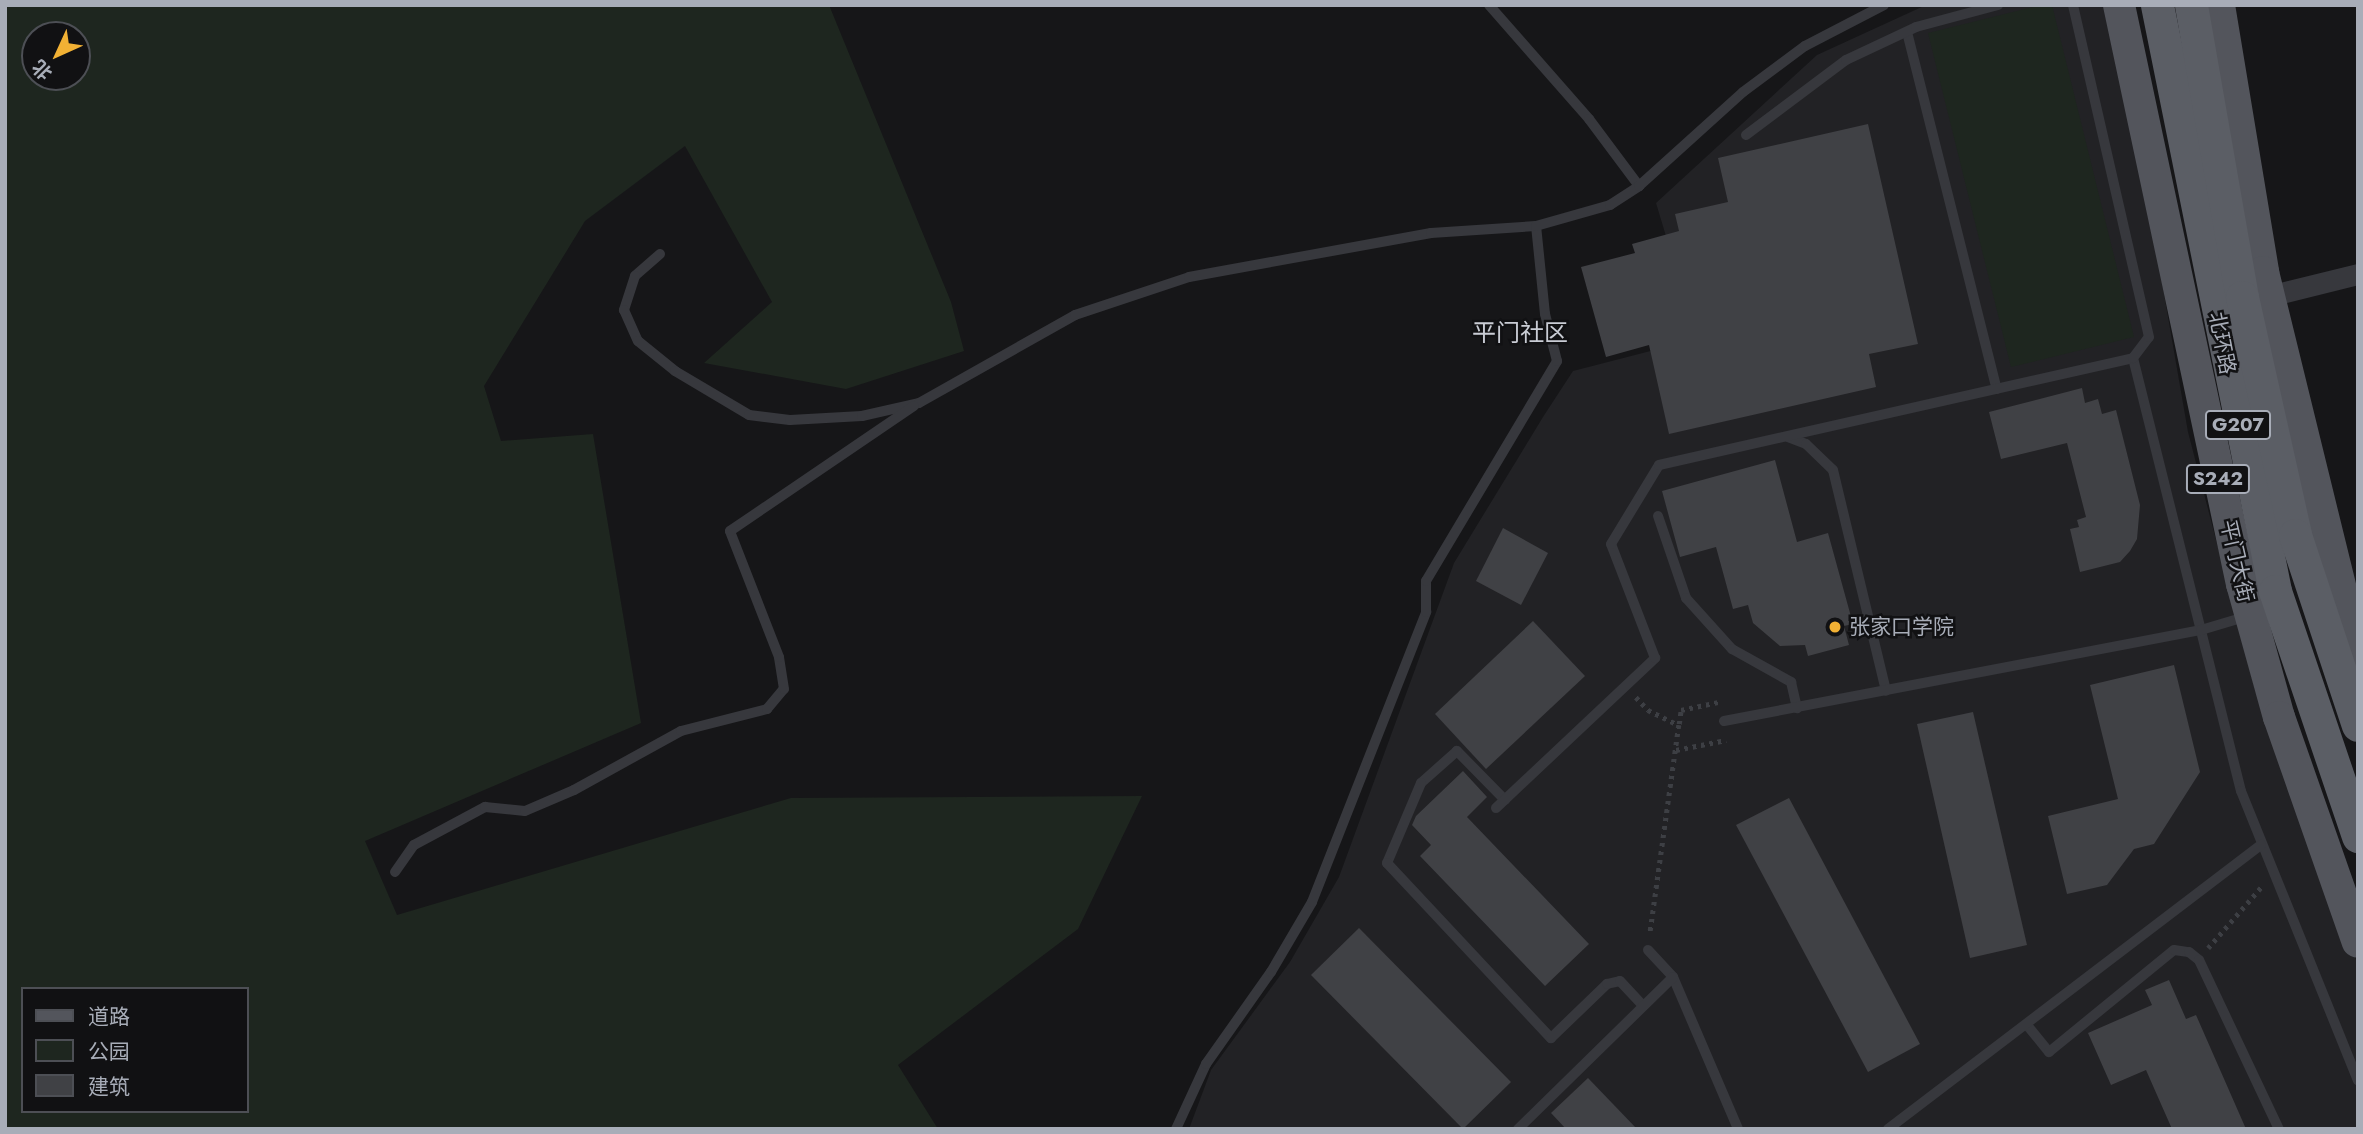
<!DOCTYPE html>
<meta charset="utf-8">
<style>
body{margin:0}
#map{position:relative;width:2363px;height:1134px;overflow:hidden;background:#161618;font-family:Jost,"Noto Sans SC",sans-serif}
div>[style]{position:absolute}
.built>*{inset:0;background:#222225}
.green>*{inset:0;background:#1e261f}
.building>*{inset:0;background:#404145}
.path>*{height:4.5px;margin-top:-2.25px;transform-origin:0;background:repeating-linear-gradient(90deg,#3d3f44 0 3.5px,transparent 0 8.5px)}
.service>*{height:10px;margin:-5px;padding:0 5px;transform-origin:5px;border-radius:5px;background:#37383d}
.minor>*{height:21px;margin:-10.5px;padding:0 10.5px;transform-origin:10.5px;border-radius:10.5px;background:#37383d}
.primary>*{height:32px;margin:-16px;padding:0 16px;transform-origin:16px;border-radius:16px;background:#53555c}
.trunk-bridge>*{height:33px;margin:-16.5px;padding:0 16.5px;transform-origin:16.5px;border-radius:16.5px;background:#5b5e65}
.dots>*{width:19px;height:19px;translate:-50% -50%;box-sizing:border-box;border:4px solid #111113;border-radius:50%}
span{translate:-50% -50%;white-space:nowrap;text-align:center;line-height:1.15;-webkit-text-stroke:5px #111113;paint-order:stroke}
.shield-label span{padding:2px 5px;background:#111113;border:2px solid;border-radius:5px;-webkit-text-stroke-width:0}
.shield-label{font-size:19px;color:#a8adb8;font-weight:700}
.street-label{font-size:21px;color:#a8adb8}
.poi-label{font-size:21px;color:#a8adb8}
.left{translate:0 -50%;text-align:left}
.quarter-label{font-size:24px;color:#c9ccd4}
.frame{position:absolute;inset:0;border:7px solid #a8adb8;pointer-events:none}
.legend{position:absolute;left:21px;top:987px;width:228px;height:126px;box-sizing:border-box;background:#111113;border:2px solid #4d4f55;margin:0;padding:9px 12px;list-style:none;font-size:21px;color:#a8adb8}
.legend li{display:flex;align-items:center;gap:14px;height:35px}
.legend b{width:35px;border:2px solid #4d4f55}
.north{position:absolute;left:21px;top:21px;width:70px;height:70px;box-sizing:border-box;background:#111113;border:2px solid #4d4f55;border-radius:50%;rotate:225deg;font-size:19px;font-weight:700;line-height:28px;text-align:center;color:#a8adb8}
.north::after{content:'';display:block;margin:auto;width:24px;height:32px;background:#f2b134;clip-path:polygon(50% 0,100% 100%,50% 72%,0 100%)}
</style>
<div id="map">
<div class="built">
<div style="clip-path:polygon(1926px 5px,2106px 5px,2151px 219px,2188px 432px,2255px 690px,2358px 965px,2358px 1129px,1189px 1129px,1211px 1070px,1290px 962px,1339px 877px,1454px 563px,1543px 417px,1573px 371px,1697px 339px,1656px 203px,1817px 55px)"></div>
</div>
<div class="green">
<div style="clip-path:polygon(evenodd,5px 5px,829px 5px,951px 302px,964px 351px,846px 389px,704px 363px,772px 302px,685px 146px,585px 221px,484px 386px,501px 441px,593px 434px,641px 723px,365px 841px,397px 915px,791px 798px,1142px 796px,1078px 929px,898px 1065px,938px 1129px,5px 1129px,5px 5px,35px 35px,77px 35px,77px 77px,35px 77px,35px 35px,5px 5px,23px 989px,247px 989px,247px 1111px,23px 1111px,23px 989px)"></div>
<div style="clip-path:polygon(2041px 5px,2052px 5px,2134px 337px,2011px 367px,1928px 33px)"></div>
</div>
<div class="building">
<div style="clip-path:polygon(1868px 124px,1918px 344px,1869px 354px,1876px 387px,1669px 434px,1649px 345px,1606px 357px,1581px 267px,1635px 253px,1632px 244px,1679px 231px,1675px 214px,1728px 202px,1718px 158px)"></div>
<div style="clip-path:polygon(2082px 388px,2085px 403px,2098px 399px,2102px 414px,2116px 410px,2140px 505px,2137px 539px,2130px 551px,2120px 562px,2080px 572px,2070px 529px,2079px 527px,2077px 520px,2086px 517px,2067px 443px,2001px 459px,1989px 412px)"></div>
<div style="clip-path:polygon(1775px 460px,1797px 542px,1828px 533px,1853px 624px,1844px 626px,1849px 645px,1808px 656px,1805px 645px,1780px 646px,1753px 623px,1748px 605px,1733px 609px,1716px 547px,1680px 557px,1662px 491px)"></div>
<div style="clip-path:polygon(1503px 528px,1548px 553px,1521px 605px,1476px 581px)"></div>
<div style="clip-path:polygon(1533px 621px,1585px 676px,1486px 769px,1435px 714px)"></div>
<div style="clip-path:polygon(2174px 665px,2200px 772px,2154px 844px,2134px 849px,2107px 885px,2067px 894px,2048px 816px,2118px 799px,2090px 685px)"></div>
<div style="clip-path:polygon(1973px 712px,2027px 945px,1970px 958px,1917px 724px)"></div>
<div style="clip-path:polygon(1463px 771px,1487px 797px,1467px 817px,1589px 944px,1545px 986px,1420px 856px,1431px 845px,1412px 825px,1416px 816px)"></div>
<div style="clip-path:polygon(1789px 798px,1920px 1044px,1868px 1072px,1736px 825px)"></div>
<div style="clip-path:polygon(1359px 928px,1511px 1082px,1463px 1129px,1311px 975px)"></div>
<div style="clip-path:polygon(2169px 980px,2186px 1019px,2196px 1015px,2246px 1129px,2172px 1129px,2146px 1070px,2111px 1085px,2088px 1033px,2152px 1005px,2145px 990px)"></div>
<div style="clip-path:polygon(1588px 1078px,1637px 1129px,1566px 1129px,1551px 1113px)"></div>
</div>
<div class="path">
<div style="left:1636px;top:697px;width:18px;rotate:47deg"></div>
<div style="left:1648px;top:710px;width:34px;rotate:26deg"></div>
<div style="left:1679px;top:725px;width:212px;rotate:97.9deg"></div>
<div style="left:1679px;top:724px;width:14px;rotate:-82deg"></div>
<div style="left:1681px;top:710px;width:40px;rotate:-12deg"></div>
<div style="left:1676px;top:750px;width:51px;rotate:-11.3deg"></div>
<div style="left:2208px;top:948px;width:82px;rotate:-48.9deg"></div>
</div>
<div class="service">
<div style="left:1489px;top:5px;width:152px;rotate:48.7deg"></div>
<div style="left:1589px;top:119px;width:84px;rotate:53.3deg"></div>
<div style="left:1907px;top:32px;width:368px;rotate:75.9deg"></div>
<div style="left:1746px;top:135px;width:125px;rotate:-36.9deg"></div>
<div style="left:1846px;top:60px;width:77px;rotate:-25.2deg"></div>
<div style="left:1916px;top:27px;width:85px;rotate:-15deg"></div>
<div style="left:660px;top:254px;width:33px;rotate:139deg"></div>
<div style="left:635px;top:276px;width:36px;rotate:108deg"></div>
<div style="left:624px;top:310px;width:34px;rotate:66deg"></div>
<div style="left:638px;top:341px;width:48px;rotate:39deg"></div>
<div style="left:675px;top:371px;width:86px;rotate:30.7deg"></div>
<div style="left:749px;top:415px;width:41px;rotate:7deg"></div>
<div style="left:790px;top:420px;width:72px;rotate:-3.2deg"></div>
<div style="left:862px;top:416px;width:58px;rotate:-12.8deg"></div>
<div style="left:919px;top:403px;width:179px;rotate:-29.4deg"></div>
<div style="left:1075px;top:315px;width:120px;rotate:-18.4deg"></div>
<div style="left:1189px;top:277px;width:246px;rotate:-10.3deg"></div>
<div style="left:1431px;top:233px;width:105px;rotate:-3.8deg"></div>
<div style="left:2133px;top:358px;width:446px;rotate:76deg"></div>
<div style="left:2241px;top:791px;width:312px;rotate:68deg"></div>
<div style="left:1788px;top:437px;width:19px;rotate:21deg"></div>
<div style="left:1806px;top:444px;width:37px;rotate:44deg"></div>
<div style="left:1833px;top:470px;width:227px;rotate:76.5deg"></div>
<div style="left:1658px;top:516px;width:87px;rotate:71.1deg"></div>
<div style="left:1686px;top:598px;width:69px;rotate:48deg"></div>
<div style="left:1732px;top:649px;width:68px;rotate:29.2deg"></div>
<div style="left:1791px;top:682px;width:27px;rotate:77deg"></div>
<div style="left:1724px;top:721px;width:486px;rotate:-10.8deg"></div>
<div style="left:2201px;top:630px;width:49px;rotate:-16.6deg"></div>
<div style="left:1505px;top:800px;width:69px;rotate:-134.4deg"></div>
<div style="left:1457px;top:751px;width:48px;rotate:138.4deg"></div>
<div style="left:1421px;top:783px;width:87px;rotate:113deg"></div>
<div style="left:1387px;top:863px;width:240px;rotate:46.9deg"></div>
<div style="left:1551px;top:1038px;width:78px;rotate:-44deg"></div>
<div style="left:1607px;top:984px;width:13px;rotate:-13deg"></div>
<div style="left:1620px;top:981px;width:34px;rotate:47deg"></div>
<div style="left:1496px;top:808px;width:219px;rotate:-43.3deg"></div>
<div style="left:1655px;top:658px;width:122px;rotate:-111.1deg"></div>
<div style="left:1611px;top:544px;width:92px;rotate:-58.7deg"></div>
<div style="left:1659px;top:465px;width:486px;rotate:-12.7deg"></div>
<div style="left:2133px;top:358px;width:26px;rotate:-53deg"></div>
<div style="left:2149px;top:337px;width:341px;rotate:-102.9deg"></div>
<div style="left:395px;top:872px;width:33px;rotate:-55deg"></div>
<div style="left:414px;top:845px;width:81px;rotate:-28.2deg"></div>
<div style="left:485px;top:807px;width:40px;rotate:5.7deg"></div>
<div style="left:525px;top:811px;width:53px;rotate:-23.2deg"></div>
<div style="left:574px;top:790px;width:122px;rotate:-28.9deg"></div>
<div style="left:681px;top:731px;width:89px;rotate:-14.3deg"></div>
<div style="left:767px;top:709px;width:26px;rotate:-50deg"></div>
<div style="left:784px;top:689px;width:32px;rotate:-99deg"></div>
<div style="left:779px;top:657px;width:135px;rotate:-111.3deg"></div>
<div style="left:730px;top:531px;width:222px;rotate:-34.2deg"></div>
<div style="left:1648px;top:950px;width:37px;rotate:47deg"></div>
<div style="left:1673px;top:977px;width:165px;rotate:66.8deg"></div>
<div style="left:2027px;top:1025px;width:35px;rotate:51deg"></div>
<div style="left:2049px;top:1052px;width:161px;rotate:-39.2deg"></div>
<div style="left:2174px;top:950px;width:15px;rotate:8deg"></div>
<div style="left:2189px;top:952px;width:13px;rotate:39deg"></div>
<div style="left:2199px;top:960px;width:187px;rotate:64.7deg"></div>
<div style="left:1176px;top:1129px;width:72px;rotate:-65.2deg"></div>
<div style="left:1206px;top:1064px;width:113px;rotate:-54.8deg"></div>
<div style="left:1271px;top:972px;width:81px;rotate:-59.6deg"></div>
<div style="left:1312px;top:902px;width:312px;rotate:-68.5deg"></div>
<div style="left:1426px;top:612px;width:31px;rotate:-90deg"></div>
<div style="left:1426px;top:581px;width:256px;rotate:-59.2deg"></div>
<div style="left:1557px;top:361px;width:49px;rotate:-104.3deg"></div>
<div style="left:1545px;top:314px;width:88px;rotate:-95.8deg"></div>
<div style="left:1536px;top:226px;width:77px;rotate:-15.8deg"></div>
<div style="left:1610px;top:205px;width:35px;rotate:-33deg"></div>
<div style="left:1639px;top:186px;width:140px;rotate:-42.1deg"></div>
<div style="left:1743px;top:92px;width:77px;rotate:-36.6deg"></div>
<div style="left:1805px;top:46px;width:89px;rotate:-27.4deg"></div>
<div style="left:1518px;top:1129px;width:217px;rotate:-44.4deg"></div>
<div style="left:1888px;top:1129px;width:469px;rotate:-37.3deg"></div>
</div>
<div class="minor">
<div style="left:2269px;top:296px;width:92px;rotate:-13.9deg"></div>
</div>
<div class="primary">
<div style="left:2119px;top:5px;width:592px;rotate:78.01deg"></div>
<div style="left:2242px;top:584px;width:138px;rotate:74.5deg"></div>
<div style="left:2279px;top:717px;width:238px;rotate:70.7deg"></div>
<div style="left:2219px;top:5px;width:271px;rotate:80.6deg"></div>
<div style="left:2263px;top:272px;width:399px;rotate:76.2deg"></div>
</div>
<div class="trunk-bridge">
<div style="left:2157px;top:5px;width:598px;rotate:78.61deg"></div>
<div style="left:2275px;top:591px;width:259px;rotate:71.3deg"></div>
<div style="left:2191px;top:5px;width:296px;rotate:80.1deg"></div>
<div style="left:2242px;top:297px;width:244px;rotate:77.4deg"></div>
<div style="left:2295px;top:535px;width:200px;rotate:71.7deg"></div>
</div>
<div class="dots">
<div style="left:1835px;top:627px;background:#f2b134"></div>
</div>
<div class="shield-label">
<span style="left:2238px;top:425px">G207</span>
<span style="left:2218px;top:479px">S242</span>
</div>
<div class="street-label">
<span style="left:2222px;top:343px;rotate:79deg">北环路</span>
<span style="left:2237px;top:561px;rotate:77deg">平门大街</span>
</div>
<div class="poi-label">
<span class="left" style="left:1849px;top:627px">张家口学院</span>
</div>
<div class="quarter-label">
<span style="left:1520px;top:333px">平门社区</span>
</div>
<div class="frame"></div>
<ul class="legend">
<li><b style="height:9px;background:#53555c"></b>道路</li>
<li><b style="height:19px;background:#1e261f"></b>公园</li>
<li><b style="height:19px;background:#404145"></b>建筑</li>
</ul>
<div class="north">北</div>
</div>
